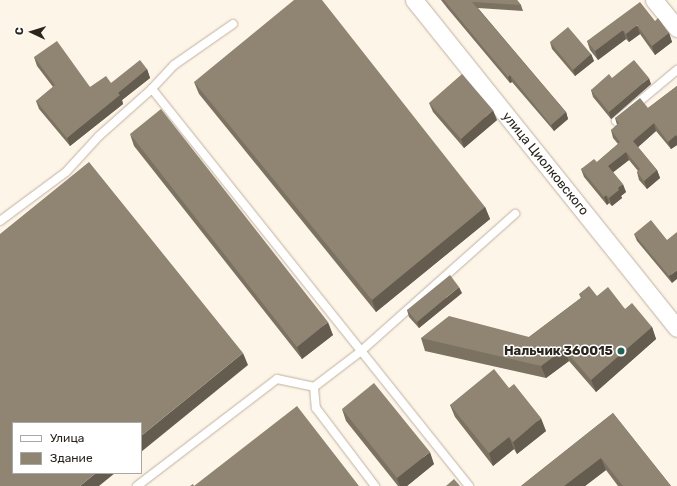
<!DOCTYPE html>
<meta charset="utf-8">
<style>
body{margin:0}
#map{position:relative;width:677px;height:486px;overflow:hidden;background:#fef5e9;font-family:Rubik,sans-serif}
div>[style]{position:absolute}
.roads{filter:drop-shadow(0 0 1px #bfb19f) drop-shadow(0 0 1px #bfb19f)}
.service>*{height:8px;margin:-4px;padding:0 4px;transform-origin:4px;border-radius:4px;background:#fff}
.minor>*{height:17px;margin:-8.5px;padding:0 8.5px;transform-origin:8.5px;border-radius:8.5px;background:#fff}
.wall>*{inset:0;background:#7c7262}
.shaded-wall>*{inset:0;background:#655c50}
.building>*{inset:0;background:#908472}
.dots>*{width:11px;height:11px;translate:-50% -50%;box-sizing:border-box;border:2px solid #fff;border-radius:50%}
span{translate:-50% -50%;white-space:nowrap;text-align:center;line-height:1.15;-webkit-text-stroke:3px #fff;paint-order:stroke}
.street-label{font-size:13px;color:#2a251d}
.poi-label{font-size:13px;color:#2a251d;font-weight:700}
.right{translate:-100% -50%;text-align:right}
.legend{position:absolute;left:12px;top:422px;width:130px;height:52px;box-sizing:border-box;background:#fff;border:1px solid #aaa8a5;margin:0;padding:5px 7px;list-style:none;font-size:12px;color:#2a251d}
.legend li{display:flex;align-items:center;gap:8px;height:20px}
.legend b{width:20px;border:1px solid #aaa8a5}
.north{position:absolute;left:12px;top:12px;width:40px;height:40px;-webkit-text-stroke:3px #fff;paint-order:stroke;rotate:274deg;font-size:11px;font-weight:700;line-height:16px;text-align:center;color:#2a251d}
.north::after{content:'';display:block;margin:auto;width:14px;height:18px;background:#2a251d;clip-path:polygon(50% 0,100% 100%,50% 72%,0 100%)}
</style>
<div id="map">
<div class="roads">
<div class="service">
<div style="left:233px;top:24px;width:72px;rotate:145.2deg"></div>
<div style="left:174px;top:65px;width:33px;rotate:133deg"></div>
<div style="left:152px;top:89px;width:508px;rotate:51.39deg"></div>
<div style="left:616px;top:121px;width:80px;rotate:-39.9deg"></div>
<div style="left:0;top:221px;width:82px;rotate:-36.6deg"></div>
<div style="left:66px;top:172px;width:49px;rotate:-47.5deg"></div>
<div style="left:99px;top:136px;width:71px;rotate:-41.6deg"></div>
<div style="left:314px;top:387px;width:21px;rotate:85deg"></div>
<div style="left:316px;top:408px;width:98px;rotate:52.9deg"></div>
<div style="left:137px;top:486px;width:176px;rotate:-37.4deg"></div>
<div style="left:277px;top:379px;width:38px;rotate:12deg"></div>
<div style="left:314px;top:387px;width:58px;rotate:-37.3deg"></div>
<div style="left:360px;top:352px;width:208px;rotate:-41.7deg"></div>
</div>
<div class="minor">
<div style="left:414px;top:0;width:420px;rotate:51.3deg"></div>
<div style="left:654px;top:0;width:36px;rotate:51deg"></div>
</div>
</div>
<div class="wall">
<div style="clip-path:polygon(441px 0,517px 0,521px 5px,523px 11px,478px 8px,566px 112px,568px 119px,554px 131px,512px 82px,510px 83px,448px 9px)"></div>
<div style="clip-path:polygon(655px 21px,669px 33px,672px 42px,655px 55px,640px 34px,629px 42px,626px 39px,598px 60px,590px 50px,587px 41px)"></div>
<div style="clip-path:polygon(550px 42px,591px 54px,594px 61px,575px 76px,552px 49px)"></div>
<div style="clip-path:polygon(34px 57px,90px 87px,111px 83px,147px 69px,150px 78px,122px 100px,123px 104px,70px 146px,39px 109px,36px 101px,53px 87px,37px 66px)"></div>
<div style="clip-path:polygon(612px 78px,651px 84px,611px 119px,593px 97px,591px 90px)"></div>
<div style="clip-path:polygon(194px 82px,485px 207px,490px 219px,376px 312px,199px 94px)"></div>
<div style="clip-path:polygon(677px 86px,677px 145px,671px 149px,656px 131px,638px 147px,657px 170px,660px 178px,647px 189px,639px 180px,637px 172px,638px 171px,629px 160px,613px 172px,626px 192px,621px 196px,622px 198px,612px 206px,609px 203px,607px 205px,584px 177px,581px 169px,597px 162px,618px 144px,613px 138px,611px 130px,617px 125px,615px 118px,648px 108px)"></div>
<div style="clip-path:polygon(429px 103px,497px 120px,464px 148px,433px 112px)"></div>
<div style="clip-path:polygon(130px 134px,333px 335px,302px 359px,134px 146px)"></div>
<div style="clip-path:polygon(634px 234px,667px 240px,672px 283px,637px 241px)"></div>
<div style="clip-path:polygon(462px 293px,419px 328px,409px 317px,407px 310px)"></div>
<div style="clip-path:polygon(579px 294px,597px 296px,625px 309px,652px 327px,656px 339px,596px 392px,569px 361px,546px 378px,425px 351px,421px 338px,529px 337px,581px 298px)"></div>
<div style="clip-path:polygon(509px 388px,546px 431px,517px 454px,514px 449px,493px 466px,455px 417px,450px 405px)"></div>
<div style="clip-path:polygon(342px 409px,434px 464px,407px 486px,398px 486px,346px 421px)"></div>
<div style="clip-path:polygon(613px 413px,671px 486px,618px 486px,606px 470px,585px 486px,521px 486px)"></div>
</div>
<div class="shaded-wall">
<div style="clip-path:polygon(637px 25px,640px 34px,629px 42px,626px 34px)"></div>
<div style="clip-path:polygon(623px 30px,626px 39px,598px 60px,595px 51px)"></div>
<div style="clip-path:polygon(669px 33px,672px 42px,655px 55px,652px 46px)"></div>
<div style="clip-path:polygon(591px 54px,594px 61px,575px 76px,573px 70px)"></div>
<div style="clip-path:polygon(147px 69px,150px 78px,122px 100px,123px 104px,70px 146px,67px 138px,118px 93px)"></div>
<div style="clip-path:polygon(510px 75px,512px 82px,510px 83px,508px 77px)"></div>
<div style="clip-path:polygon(649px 78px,651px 84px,611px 119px,609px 112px)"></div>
<div style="clip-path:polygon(493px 110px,497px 120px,464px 148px,461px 139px)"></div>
<div style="clip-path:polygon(566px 112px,568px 119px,554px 131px,551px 125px)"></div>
<div style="clip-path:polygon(654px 123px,656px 131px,636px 149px,633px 141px)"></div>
<div style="clip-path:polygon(676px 135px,677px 137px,677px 145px,671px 149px,668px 142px)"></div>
<div style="clip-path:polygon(626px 152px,629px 160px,611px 174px,608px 166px)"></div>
<div style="clip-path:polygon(657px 170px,660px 178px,647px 189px,644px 181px)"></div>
<div style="clip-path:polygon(623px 184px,626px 192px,621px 196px,622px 198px,612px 206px,609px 198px,618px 188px)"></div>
<div style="clip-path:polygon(606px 195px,609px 203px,607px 205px,604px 197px)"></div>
<div style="clip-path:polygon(485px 207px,490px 219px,376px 312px,372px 300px)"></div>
<div style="clip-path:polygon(677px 270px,677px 279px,672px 283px,669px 276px)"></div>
<div style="clip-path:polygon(459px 287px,462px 293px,419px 328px,417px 322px)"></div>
<div style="clip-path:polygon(328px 322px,333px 335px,302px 359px,297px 347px)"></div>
<div style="clip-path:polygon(652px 327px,656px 339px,596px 392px,591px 380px)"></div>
<div style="clip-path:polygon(564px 349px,569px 361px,546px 378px,541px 366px)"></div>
<div style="clip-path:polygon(243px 353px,248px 365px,141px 452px,141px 436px)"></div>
<div style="clip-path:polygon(541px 418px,546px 431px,517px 454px,513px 442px)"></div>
<div style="clip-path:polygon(509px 437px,514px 449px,493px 466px,489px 453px)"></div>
<div style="clip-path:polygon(430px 452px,434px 464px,407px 486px,400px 486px,397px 478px)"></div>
<div style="clip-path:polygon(601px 458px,606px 470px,585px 486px,564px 486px)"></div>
<div style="clip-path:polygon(96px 473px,115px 473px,99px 486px,80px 486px)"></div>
</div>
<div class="building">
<div style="clip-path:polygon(294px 0,322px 0,485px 207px,372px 300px,194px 82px)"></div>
<div style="clip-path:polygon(444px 0,517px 0,521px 5px,472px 2px,566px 112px,551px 125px,510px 75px,508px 77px)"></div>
<div style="clip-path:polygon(640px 2px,655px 21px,658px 18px,669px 33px,652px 46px,637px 25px,626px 34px,623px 30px,595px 51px,587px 41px)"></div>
<div style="clip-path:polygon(568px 27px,591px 54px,573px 70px,550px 42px)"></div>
<div style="clip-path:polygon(57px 41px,90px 87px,106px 76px,111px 83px,140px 60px,147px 69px,118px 93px,120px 95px,67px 138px,36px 101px,55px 85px,34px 57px)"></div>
<div style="clip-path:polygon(634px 60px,649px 78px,609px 112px,591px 90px,609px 74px,612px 78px)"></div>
<div style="clip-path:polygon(462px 74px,493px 110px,461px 139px,429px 103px)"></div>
<div style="clip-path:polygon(677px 86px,677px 136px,676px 135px,668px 142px,654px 123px,633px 141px,657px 170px,644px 181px,637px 172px,640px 169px,626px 152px,608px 166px,623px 184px,618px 188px,619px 190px,609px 198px,606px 195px,604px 197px,581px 169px,594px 159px,597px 162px,620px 142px,611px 130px,619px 123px,615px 118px,640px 98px,648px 108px)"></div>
<div style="clip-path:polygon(161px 109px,328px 322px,297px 347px,130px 134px)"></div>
<div style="clip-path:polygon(89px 162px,243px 353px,141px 436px,141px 423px,13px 423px,13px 473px,96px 473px,80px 486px,0 486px,0 234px)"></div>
<div style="clip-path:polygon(651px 220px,667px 240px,677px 232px,677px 270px,669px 276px,634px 234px)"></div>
<div style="clip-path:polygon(450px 275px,459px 287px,417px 322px,407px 310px)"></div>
<div style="clip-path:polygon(589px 286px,597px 296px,608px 287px,625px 309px,632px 303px,652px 327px,591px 380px,564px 349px,541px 366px,421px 338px,449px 316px,529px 337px,582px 297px,579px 294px)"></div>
<div style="clip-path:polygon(494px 369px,509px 388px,514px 384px,541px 418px,513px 442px,509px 437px,489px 453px,450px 405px)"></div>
<div style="clip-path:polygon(374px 383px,430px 452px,397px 478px,342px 409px)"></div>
<div style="clip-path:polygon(297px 406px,359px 486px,190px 486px,193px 484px,194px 486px)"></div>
<div style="clip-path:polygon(613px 413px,671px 486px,623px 486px,601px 458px,564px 486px,521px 486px)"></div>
<div style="clip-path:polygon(454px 479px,460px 486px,446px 486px)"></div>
</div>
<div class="dots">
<div style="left:621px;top:351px;background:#216455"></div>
</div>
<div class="street-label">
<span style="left:545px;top:164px;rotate:51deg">улица Циолковского</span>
</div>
<div class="poi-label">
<span class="right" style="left:613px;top:351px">Нальчик 360015</span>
</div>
<ul class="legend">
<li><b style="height:5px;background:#fff"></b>Улица</li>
<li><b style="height:11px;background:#908472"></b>Здание</li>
</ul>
<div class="north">С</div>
</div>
